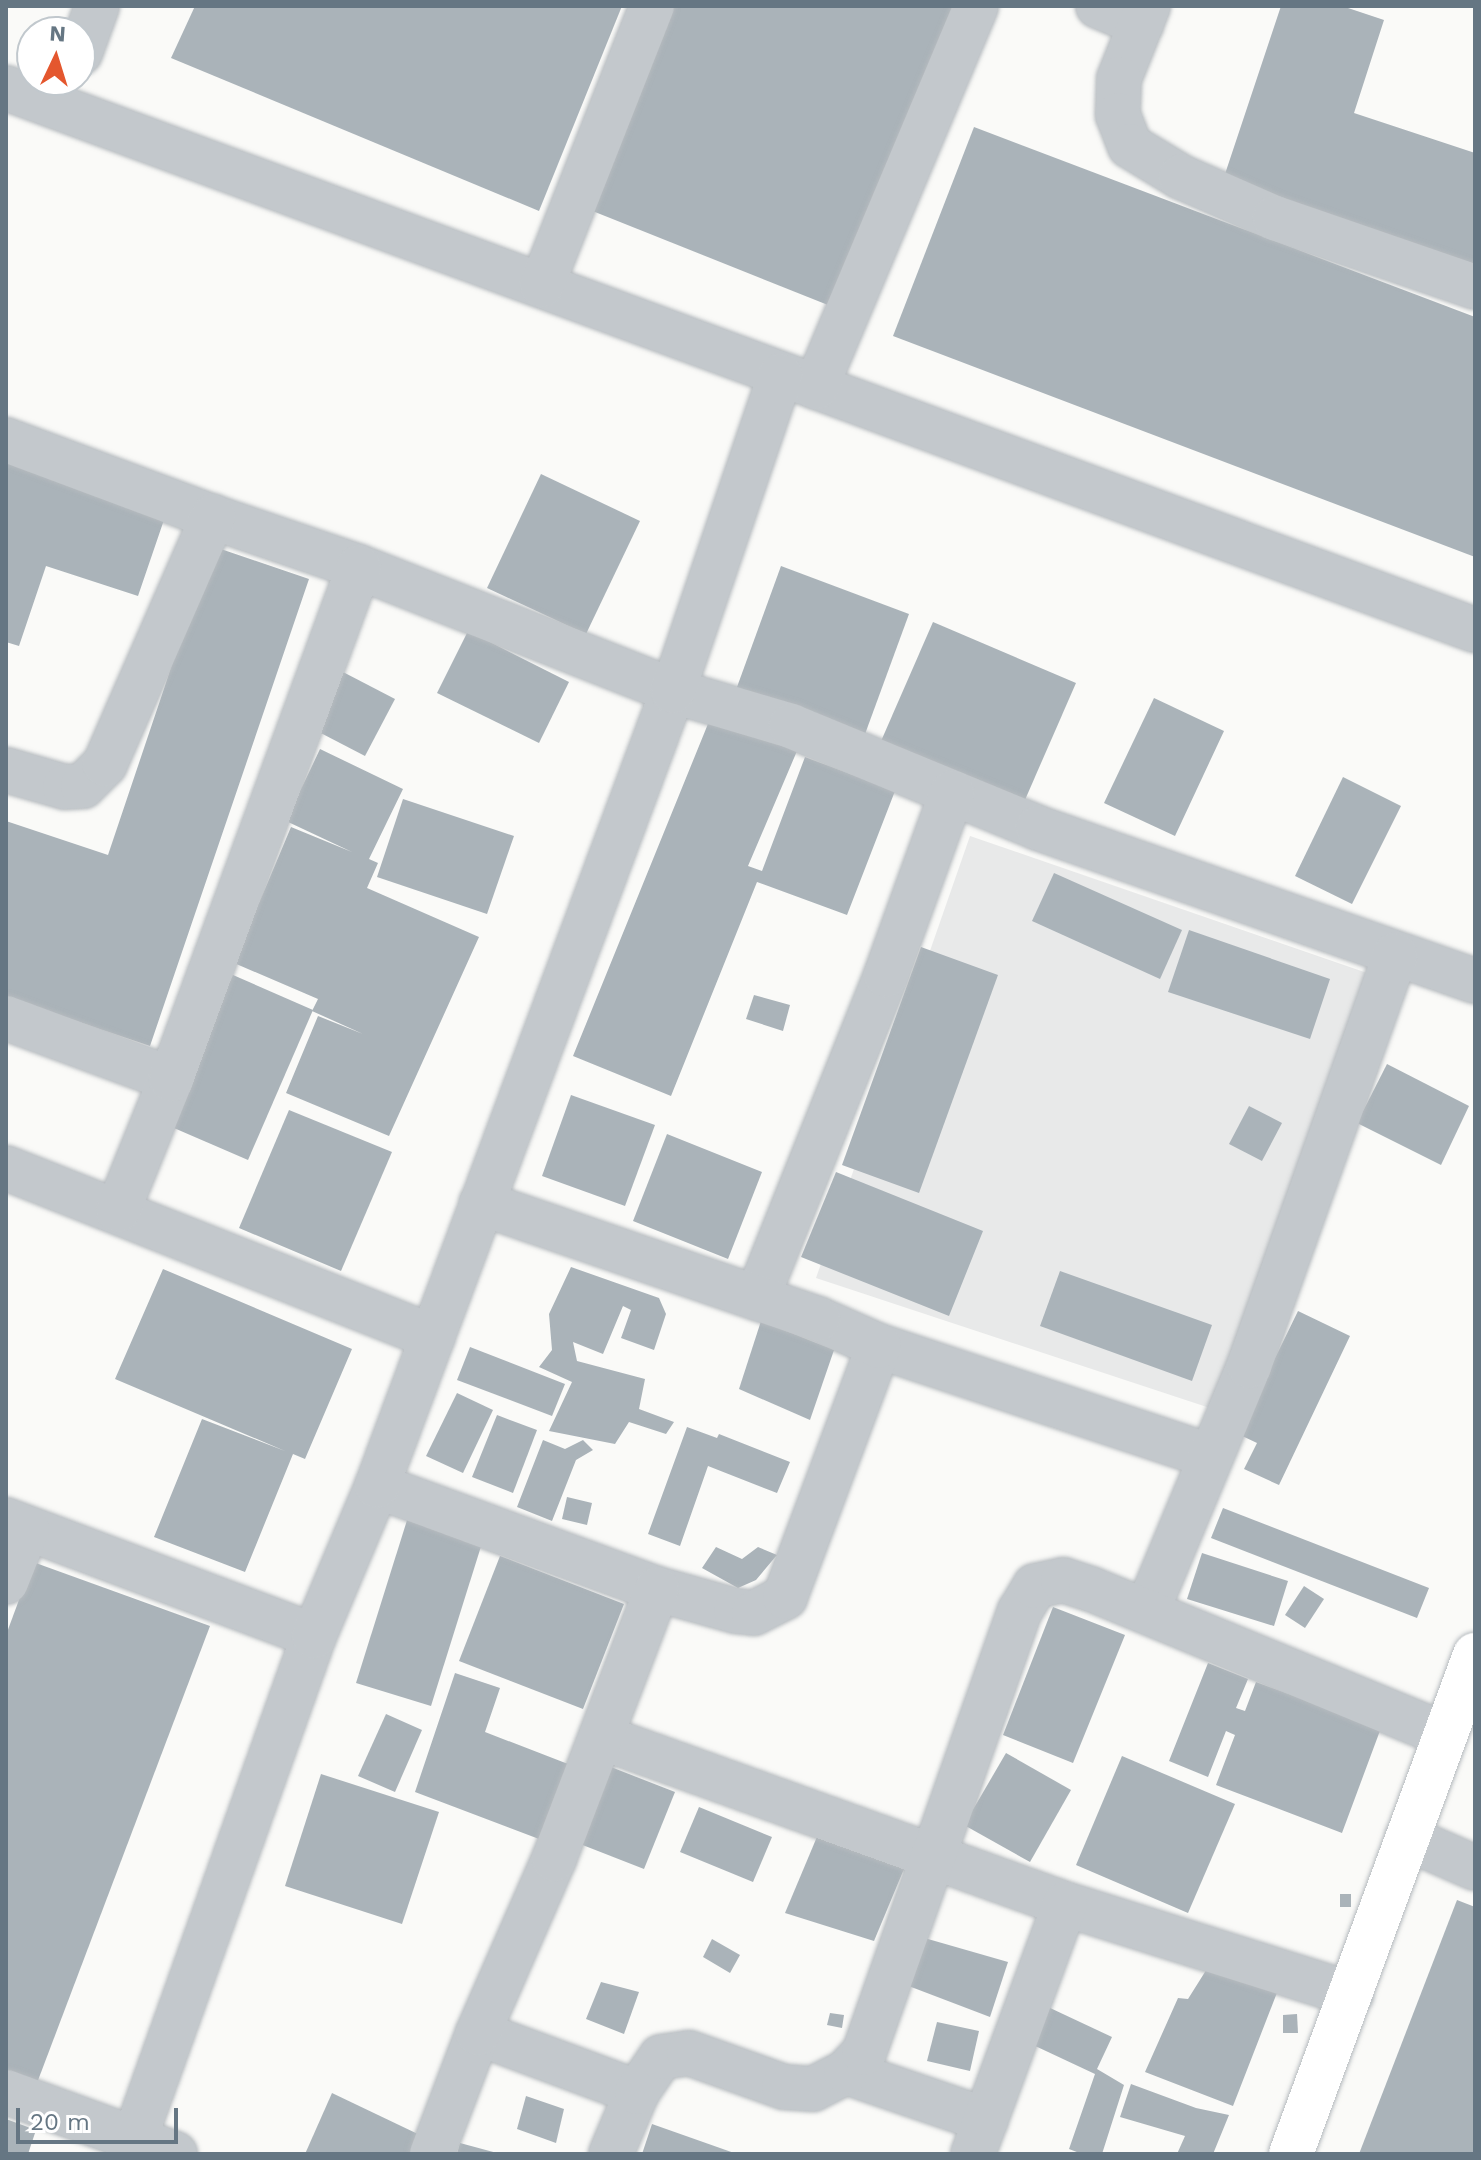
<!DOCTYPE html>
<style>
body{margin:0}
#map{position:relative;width:1481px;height:2160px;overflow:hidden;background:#fafaf8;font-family:"Work Sans",sans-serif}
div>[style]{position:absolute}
.built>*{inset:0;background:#e8e9e9}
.building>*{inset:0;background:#aab3b9}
.roads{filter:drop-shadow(0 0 2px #b5babe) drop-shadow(0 0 2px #b5babe)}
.minor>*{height:44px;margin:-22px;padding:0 22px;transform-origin:22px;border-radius:22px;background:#c3c8cc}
.major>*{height:44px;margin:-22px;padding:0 22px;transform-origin:22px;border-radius:22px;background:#fff}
span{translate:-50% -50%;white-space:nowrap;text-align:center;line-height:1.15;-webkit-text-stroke:8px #fff;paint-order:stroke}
.frame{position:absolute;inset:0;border:8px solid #657683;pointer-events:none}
.north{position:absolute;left:16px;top:16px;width:80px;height:80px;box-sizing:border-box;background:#fff;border:2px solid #c1c8cd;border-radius:50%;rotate:4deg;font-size:22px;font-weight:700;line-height:32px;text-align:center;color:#657683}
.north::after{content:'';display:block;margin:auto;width:28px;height:36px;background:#e4572e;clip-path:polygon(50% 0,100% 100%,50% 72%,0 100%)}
.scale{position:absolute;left:16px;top:2108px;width:162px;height:36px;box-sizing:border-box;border:4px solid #657683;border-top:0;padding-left:10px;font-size:24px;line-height:28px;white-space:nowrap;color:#657683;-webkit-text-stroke:6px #fff;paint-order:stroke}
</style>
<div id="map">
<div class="built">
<div style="clip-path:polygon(970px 836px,1370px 974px,1219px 1411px,816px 1278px)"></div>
</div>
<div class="building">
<div style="clip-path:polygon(195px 6px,622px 6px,539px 211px,171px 58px)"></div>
<div style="clip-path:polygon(672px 6px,966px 6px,843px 311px,590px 210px)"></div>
<div style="clip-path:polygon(1281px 6px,1342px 6px,1384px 20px,1354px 113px,1475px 153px,1475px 264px,1223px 180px)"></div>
<div style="clip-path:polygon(974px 127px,1475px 317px,1475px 557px,893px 336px)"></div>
<div style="clip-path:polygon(6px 461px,166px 514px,138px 596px,46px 566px,19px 646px,6px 642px)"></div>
<div style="clip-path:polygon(541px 474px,640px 521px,586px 634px,487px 588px)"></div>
<div style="clip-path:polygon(212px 546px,309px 579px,150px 1046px,6px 997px,6px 821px,108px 855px)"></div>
<div style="clip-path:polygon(781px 566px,909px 614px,861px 745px,733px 698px)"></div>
<div style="clip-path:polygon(933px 622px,1076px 683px,1021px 809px,878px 748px)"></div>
<div style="clip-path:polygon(468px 631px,569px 682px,539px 743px,437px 693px)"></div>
<div style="clip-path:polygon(343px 672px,395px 699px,365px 756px,313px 729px)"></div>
<div style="clip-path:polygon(1154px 698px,1224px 731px,1175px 836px,1104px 803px)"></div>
<div style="clip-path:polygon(712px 714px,797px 751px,748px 866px,762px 871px,805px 757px,895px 791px,847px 915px,757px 882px,671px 1096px,573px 1056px)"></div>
<div style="clip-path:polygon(320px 749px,403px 789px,369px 859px,378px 863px,367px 888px,479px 937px,389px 1136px,286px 1093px,318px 1016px,363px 1034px,312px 1011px,318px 999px,234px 963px,291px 827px,352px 852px,286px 821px)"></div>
<div style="clip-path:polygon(1343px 777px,1401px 806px,1352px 904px,1295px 876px)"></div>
<div style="clip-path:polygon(403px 799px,514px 836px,487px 914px,377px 877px)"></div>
<div style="clip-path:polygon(1054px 873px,1182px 930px,1160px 979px,1032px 921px)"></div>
<div style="clip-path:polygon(1189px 930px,1330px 979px,1310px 1039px,1168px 992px)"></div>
<div style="clip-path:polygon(921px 947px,998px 975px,919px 1193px,842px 1165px)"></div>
<div style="clip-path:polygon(233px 975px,313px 1010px,248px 1160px,167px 1125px)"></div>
<div style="clip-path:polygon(754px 995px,790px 1005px,783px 1031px,746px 1019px)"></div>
<div style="clip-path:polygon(1387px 1064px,1469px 1106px,1441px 1165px,1357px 1123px)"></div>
<div style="clip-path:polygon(571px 1095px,655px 1125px,625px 1206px,542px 1176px)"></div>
<div style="clip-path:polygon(1249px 1106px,1282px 1123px,1262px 1161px,1229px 1144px)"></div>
<div style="clip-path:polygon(289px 1110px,392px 1152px,341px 1271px,239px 1228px)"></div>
<div style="clip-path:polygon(667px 1134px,762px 1172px,728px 1259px,633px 1221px)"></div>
<div style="clip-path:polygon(836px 1172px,983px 1231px,949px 1316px,801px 1257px)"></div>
<div style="clip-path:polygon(571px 1267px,659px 1298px,666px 1314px,654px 1350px,621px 1338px,631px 1310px,623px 1306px,603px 1354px,573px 1342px,577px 1361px,645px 1379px,639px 1409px,674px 1422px,666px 1434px,629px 1422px,615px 1444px,549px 1431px,572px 1382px,539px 1367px,552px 1350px,549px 1314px)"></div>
<div style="clip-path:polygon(163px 1269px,352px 1349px,305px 1459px,293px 1454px,245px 1572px,154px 1537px,202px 1419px,285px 1451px,115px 1379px)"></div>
<div style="clip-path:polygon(1060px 1271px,1212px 1325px,1192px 1381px,1040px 1326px)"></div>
<div style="clip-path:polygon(1298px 1311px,1350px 1336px,1279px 1485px,1244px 1469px,1257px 1443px,1238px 1434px)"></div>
<div style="clip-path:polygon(761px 1321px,834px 1350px,810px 1420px,739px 1389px)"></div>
<div style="clip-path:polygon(470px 1347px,565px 1384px,552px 1416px,457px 1380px)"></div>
<div style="clip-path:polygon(457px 1393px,493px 1410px,463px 1473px,426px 1456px)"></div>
<div style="clip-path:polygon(497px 1415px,537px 1430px,513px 1493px,472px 1477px)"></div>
<div style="clip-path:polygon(687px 1427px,717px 1438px,719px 1434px,790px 1462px,777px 1493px,708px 1466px,680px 1546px,648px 1534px)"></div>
<div style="clip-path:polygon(543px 1440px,565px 1449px,583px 1440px,593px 1450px,576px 1460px,552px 1521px,517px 1507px)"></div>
<div style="clip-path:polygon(567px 1497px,592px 1503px,587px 1525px,562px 1519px)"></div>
<div style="clip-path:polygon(1223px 1508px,1429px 1588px,1417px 1618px,1211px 1538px)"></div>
<div style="clip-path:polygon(408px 1517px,483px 1540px,431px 1706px,356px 1683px)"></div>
<div style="clip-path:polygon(716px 1547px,742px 1559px,758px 1547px,777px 1555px,756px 1580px,738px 1588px,702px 1568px)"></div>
<div style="clip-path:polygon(1202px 1553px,1288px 1581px,1274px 1626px,1187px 1599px)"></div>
<div style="clip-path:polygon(500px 1556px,624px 1604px,583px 1709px,459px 1661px)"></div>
<div style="clip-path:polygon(33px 1562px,210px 1626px,37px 2083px,6px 2072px,6px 1635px)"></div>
<div style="clip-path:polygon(1304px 1586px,1324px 1599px,1305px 1628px,1285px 1615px)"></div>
<div style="clip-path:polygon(1053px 1607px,1125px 1635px,1073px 1763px,1003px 1735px)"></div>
<div style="clip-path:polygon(1208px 1663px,1248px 1679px,1236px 1708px,1245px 1711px,1256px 1682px,1381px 1728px,1342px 1833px,1216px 1785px,1235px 1735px,1226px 1731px,1208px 1777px,1169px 1761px)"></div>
<div style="clip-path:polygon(455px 1673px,500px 1688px,485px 1732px,568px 1764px,539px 1839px,415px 1792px)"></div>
<div style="clip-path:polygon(386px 1714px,422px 1730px,395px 1792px,358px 1776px)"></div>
<div style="clip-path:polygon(1006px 1753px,1071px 1790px,1030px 1862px,964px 1825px)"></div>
<div style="clip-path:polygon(1122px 1756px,1235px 1804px,1188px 1913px,1076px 1865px)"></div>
<div style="clip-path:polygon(611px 1767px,675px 1792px,644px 1869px,580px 1844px)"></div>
<div style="clip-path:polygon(321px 1774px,439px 1812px,402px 1924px,285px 1886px)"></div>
<div style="clip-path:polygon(699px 1807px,772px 1837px,753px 1882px,680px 1852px)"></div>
<div style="clip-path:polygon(819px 1832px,909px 1857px,874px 1941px,785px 1913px)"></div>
<div style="clip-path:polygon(1340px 1894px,1351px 1894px,1351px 1907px,1340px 1907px)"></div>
<div style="clip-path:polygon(1457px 1900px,1475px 1907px,1475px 2154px,1359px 2154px)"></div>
<div style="clip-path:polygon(921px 1937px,1008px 1962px,990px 2017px,906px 1985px)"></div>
<div style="clip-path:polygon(712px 1939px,740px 1955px,730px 1973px,703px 1957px)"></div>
<div style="clip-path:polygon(1210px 1964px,1280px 1985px,1233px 2106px,1145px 2072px,1178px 1998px,1188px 1999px)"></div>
<div style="clip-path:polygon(601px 1982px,639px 1992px,624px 2034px,586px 2019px)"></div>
<div style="clip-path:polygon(1048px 2007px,1112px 2037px,1097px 2069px,1124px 2085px,1102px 2154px,1082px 2154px,1069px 2149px,1095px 2074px,1031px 2044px)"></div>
<div style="clip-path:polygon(830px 2013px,844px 2015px,842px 2028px,827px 2025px)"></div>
<div style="clip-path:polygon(1297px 2014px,1298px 2033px,1283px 2033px,1283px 2015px)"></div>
<div style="clip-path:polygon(937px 2022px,979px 2031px,970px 2071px,927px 2061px)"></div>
<div style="clip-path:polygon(1131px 2084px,1196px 2108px,1229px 2115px,1213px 2154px,1177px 2154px,1185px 2136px,1120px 2117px)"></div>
<div style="clip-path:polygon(332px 2093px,422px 2136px,415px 2154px,305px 2154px)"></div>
<div style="clip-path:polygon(526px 2096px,564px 2109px,556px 2143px,517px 2129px)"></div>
<div style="clip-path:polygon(6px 2119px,36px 2130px,28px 2154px,6px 2154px)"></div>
<div style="clip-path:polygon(652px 2124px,737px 2154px,642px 2154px)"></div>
<div style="clip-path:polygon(460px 2143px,497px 2153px,497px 2154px,457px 2154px)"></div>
</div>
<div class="roads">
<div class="minor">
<div style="left:1098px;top:6px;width:47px;rotate:22.7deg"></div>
<div style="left:1148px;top:6px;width:79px;rotate:111.7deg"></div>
<div style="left:1119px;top:79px;width:36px;rotate:92deg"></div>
<div style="left:1118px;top:115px;width:33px;rotate:69deg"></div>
<div style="left:1130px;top:146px;width:60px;rotate:31.3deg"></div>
<div style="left:1181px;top:177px;width:103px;rotate:23.6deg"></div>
<div style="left:1275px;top:218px;width:212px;rotate:19deg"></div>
<div style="left:80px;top:53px;width:50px;rotate:-70.1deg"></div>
<div style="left:6px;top:88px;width:1566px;rotate:20.25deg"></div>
<div style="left:542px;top:285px;width:300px;rotate:-68.5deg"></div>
<div style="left:816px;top:387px;width:413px;rotate:-67.2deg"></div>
<div style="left:6px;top:440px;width:221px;rotate:20.4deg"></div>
<div style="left:213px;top:517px;width:154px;rotate:18.9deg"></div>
<div style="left:359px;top:567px;width:338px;rotate:21.5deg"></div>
<div style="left:673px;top:691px;width:123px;rotate:16.5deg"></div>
<div style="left:791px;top:726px;width:267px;rotate:22.4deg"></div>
<div style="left:1038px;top:828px;width:463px;rotate:19.3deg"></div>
<div style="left:6px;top:770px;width:61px;rotate:16.1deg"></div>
<div style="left:65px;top:787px;width:18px;rotate:-3deg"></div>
<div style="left:83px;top:786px;width:31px;rotate:-45deg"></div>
<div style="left:105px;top:764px;width:270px;rotate:-66.4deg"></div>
<div style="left:6px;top:1018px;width:176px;rotate:20.3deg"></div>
<div style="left:6px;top:1168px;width:459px;rotate:21.6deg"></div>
<div style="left:118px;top:1210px;width:141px;rotate:-68deg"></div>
<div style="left:171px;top:1079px;width:545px;rotate:-69.84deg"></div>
<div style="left:757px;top:1298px;width:348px;rotate:-68.2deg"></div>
<div style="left:886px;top:975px;width:194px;rotate:-70.1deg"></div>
<div style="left:879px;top:1346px;width:349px;rotate:18.4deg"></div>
<div style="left:377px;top:1486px;width:298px;rotate:20.2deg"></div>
<div style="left:657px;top:1589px;width:82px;rotate:15.6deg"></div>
<div style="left:736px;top:1611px;width:18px;rotate:6deg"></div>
<div style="left:754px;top:1613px;width:35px;rotate:-27deg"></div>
<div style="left:785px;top:1597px;width:268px;rotate:-69.5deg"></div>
<div style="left:879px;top:1346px;width:67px;rotate:-156.1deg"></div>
<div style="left:818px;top:1319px;width:356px;rotate:-161deg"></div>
<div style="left:6px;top:1520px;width:329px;rotate:20.6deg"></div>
<div style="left:6px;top:1582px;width:57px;rotate:-68.4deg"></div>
<div style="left:1147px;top:1611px;width:265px;rotate:-67.4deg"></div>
<div style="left:1249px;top:1366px;width:436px;rotate:-70.4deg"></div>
<div style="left:601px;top:1737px;width:493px;rotate:19.8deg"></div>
<div style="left:1065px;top:1904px;width:300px;rotate:17.5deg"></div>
<div style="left:1407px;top:1838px;width:74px;rotate:23.8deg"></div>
<div style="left:478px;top:2033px;width:170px;rotate:20.4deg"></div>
<div style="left:846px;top:2072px;width:148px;rotate:18.9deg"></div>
<div style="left:6px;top:2092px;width:180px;rotate:20.1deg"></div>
<div style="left:129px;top:2154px;width:550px;rotate:-70.35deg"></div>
<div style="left:314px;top:1636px;width:163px;rotate:-67.2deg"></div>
<div style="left:377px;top:1486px;width:848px;rotate:-69.58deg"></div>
<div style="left:673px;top:691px;width:333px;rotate:-71.2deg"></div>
<div style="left:432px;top:2154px;width:129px;rotate:-69.2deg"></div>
<div style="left:478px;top:2033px;width:190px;rotate:-66.4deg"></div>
<div style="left:554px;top:1859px;width:289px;rotate:-69.1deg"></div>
<div style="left:611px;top:2154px;width:67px;rotate:-67.2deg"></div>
<div style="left:637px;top:2092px;width:42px;rotate:-55.6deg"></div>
<div style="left:661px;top:2057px;width:28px;rotate:-8deg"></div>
<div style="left:689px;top:2053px;width:101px;rotate:19.7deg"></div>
<div style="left:784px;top:2087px;width:29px;rotate:4deg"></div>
<div style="left:813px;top:2089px;width:37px;rotate:-27deg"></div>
<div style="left:846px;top:2072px;width:26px;rotate:-47deg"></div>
<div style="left:864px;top:2053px;width:469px;rotate:-70.6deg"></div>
<div style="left:1020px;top:1611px;width:29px;rotate:-59deg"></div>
<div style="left:1035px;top:1586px;width:29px;rotate:-12deg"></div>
<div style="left:1063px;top:1580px;width:29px;rotate:18deg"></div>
<div style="left:1091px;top:1589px;width:383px;rotate:22.4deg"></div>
<div style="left:973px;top:2154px;width:266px;rotate:-69.8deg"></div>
</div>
<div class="major">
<div style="left:1291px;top:2154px;width:532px;rotate:-69.76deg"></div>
</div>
</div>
<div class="frame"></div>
<div class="north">N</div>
<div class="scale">20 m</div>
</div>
